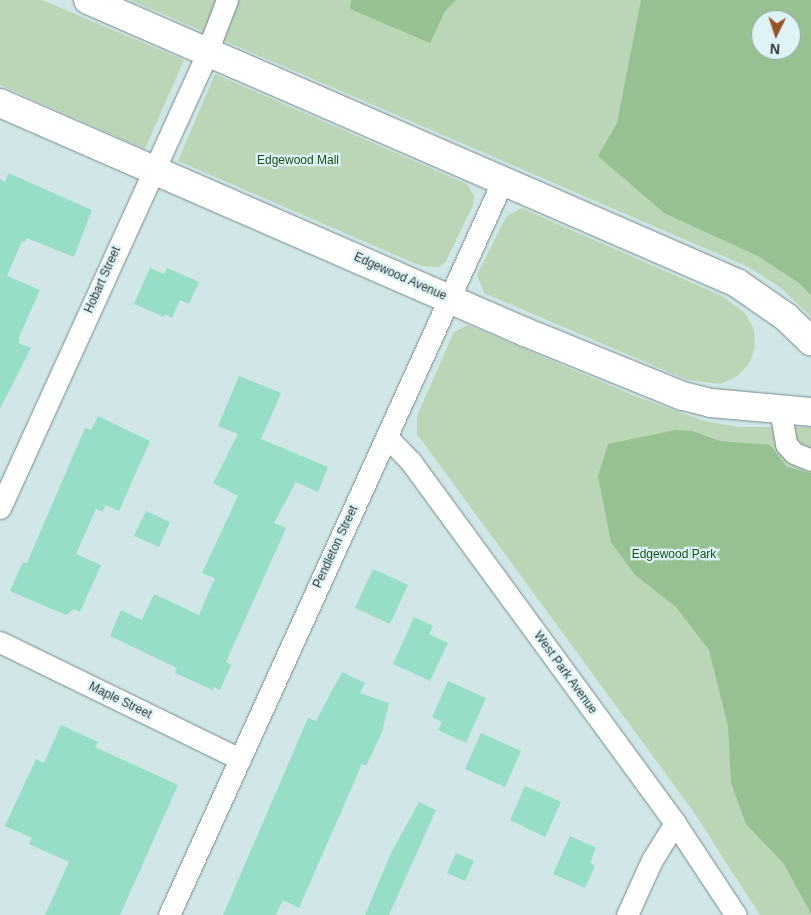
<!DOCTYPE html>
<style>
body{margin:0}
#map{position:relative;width:811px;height:915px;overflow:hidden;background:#d0e6e7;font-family:Arial,sans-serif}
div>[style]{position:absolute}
.green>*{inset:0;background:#bbd6b7}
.forest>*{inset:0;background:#97c192}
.building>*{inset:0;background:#96dec7}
.roads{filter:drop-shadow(0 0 1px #768a8c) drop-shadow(0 0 1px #768a8c)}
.street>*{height:21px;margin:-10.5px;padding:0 10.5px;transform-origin:10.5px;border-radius:10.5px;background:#fff}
.secondary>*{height:28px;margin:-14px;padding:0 14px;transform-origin:14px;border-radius:14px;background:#fff}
span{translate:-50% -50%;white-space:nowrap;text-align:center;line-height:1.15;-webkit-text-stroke:4.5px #ddf3f5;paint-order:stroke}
.park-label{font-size:12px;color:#185114}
.street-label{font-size:12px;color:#2e3637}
.north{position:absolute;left:751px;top:10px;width:50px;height:50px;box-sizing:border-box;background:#ddf3f5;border:1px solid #97a7a9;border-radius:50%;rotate:184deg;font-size:14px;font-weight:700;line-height:20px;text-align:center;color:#2e3637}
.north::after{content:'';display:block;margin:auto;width:18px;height:22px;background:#985326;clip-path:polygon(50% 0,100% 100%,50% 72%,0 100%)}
</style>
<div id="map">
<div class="green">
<div style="clip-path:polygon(0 0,42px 0,184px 60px,145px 149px,0 85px)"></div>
<div style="clip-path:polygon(evenodd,130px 0,811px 0,811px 317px,780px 287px,746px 266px,130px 0,761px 20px,791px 20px,791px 50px,761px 50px,761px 20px)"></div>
<div style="clip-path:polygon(215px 74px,467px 184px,474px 196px,473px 205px,446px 261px,439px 267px,421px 266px,178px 161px)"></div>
<div style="clip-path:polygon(521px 208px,722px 296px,745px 313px,754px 329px,755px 347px,749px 364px,736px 377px,720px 384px,687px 380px,484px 293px,477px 275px,506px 217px)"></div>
<div style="clip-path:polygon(468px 325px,635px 396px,704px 421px,739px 427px,811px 427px,811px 915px,760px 915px,693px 811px,417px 434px,417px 416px,454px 332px)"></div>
</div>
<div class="forest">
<div style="clip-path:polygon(351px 0,456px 0,445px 11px,430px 43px,350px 9px)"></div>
<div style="clip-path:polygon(evenodd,641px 0,811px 0,811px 295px,799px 283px,758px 256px,664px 213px,598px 156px,617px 123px,641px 0,761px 20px,791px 20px,791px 50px,761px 50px,761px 20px)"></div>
<div style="clip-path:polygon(676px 430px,692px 431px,720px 441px,770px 445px,787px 467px,811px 473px,811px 914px,784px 864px,746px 824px,731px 783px,728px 726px,709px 650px,676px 607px,635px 575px,611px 542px,598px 476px,608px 444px)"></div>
</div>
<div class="building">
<div style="clip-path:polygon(8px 173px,92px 210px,74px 257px,27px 238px,25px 242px,22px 241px,7px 276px,40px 290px,19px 337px,19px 343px,31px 348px,0 409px,0 179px,5px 182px)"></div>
<div style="clip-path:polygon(150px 268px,164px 274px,167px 268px,199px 282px,189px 304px,180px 300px,172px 318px,165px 314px,164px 317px,134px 304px)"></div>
<div style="clip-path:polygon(239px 376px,281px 393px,261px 439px,328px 467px,318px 492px,296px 482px,274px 523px,286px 528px,226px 662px,231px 665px,220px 690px,214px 687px,213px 690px,175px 673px,177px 668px,110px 636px,121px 610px,142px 620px,154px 594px,199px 615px,215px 578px,202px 573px,238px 496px,213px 483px,238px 434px,218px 426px)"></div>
<div style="clip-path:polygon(98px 416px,150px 441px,119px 511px,105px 505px,103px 512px,96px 509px,76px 554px,101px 565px,80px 612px,74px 609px,66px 615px,10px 591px,23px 562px,27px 563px,85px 428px,91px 430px)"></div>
<div style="clip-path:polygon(146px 511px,170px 522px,159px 547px,134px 536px)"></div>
<div style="clip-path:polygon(373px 569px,408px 585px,390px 624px,355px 608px)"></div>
<div style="clip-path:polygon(414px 617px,433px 626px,429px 634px,448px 643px,430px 681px,393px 664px)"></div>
<div style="clip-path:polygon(342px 672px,365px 683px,360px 693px,389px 703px,382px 732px,366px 766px,362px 764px,299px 908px,283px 900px,276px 915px,223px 915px,308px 718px,316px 721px)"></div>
<div style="clip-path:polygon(448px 681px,486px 698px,466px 743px,438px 730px,442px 722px,432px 717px)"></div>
<div style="clip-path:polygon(61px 725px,98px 742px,95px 747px,178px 785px,120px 915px,45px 915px,69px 862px,29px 844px,32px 838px,5px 826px,36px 759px,44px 763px)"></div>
<div style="clip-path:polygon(481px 733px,521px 751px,505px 787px,465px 769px)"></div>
<div style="clip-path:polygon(525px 786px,561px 802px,545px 837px,510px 820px)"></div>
<div style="clip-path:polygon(419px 802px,436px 810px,389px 915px,365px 915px,391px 853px)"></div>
<div style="clip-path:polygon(570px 836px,596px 848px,590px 863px,595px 866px,585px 888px,553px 874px)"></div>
<div style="clip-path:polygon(456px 853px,474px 861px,465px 881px,447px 873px)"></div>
</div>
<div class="roads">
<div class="street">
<div style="left:780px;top:409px;width:36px;rotate:80deg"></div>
<div style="left:786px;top:444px;width:12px;rotate:48deg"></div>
<div style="left:794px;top:453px;width:18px;rotate:22deg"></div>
<div style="left:387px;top:437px;width:35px;rotate:46deg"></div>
<div style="left:411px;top:462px;width:447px;rotate:53.8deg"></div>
<div style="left:675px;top:823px;width:110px;rotate:56.5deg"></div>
<div style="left:0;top:508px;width:487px;rotate:-65.5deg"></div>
<div style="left:202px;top:65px;width:70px;rotate:-69deg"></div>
<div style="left:0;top:642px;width:267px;rotate:26deg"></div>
<div style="left:169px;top:915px;width:807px;rotate:-65.56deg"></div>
<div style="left:627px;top:915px;width:60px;rotate:-65.6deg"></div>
<div style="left:652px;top:860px;width:44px;rotate:-58.1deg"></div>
</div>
<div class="secondary">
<div style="left:88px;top:0;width:708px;rotate:23.56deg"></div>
<div style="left:737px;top:283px;width:60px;rotate:34.8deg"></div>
<div style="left:786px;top:317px;width:35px;rotate:44deg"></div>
<div style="left:0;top:103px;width:573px;rotate:23.57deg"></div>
<div style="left:525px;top:332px;width:170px;rotate:22.1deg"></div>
<div style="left:683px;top:396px;width:29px;rotate:14deg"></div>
<div style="left:711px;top:403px;width:100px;rotate:5.1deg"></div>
</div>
</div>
<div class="park-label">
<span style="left:298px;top:161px">Edgewood Mall</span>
<span style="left:674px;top:555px">Edgewood Park</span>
</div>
<div class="street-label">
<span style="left:400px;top:277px;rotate:24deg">Edgewood Avenue</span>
<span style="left:103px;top:280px;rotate:-66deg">Hobart Street</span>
<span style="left:336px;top:547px;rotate:-65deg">Pendleton Street</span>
<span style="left:565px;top:673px;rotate:54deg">West Park Avenue</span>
<span style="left:120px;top:701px;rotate:26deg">Maple Street</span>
</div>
<div class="north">N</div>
</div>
